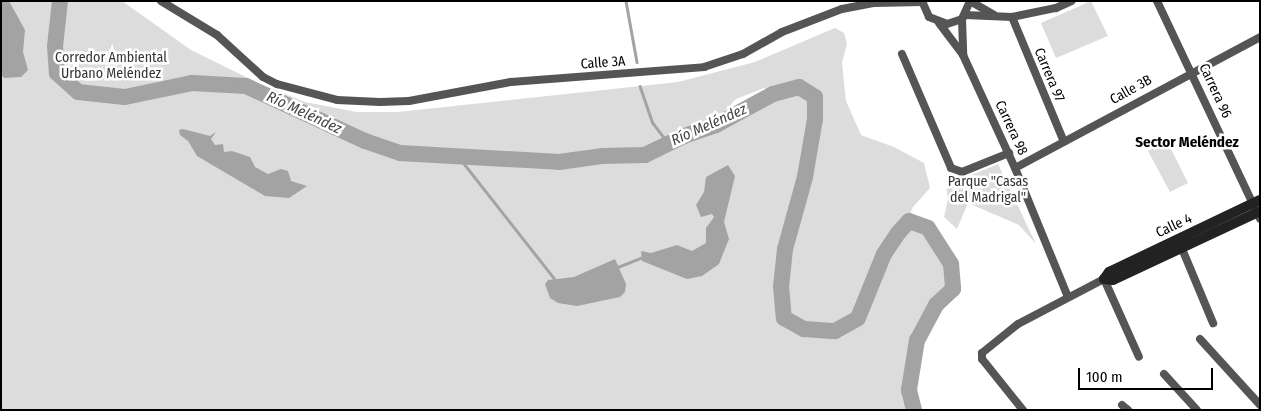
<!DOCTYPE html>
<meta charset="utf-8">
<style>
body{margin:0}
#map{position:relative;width:1261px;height:411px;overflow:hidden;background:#fff;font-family:"Fira Sans Condensed",sans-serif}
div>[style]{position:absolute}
.green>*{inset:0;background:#dcdcdc}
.water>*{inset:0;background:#a3a3a3}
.stream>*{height:2.5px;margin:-1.25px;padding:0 1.25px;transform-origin:1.25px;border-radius:1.25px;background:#a3a3a3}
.river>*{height:16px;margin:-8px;padding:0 8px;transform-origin:8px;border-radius:8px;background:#a3a3a3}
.street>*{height:8px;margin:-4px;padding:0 4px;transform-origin:4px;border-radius:4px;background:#555}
.secondary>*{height:10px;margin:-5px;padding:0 5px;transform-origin:5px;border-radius:5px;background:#222}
span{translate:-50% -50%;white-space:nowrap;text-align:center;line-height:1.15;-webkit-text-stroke:5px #fff;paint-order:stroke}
.park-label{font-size:14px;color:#333}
.street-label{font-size:14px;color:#000}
.water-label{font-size:15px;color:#444;font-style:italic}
.neighbourhood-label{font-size:15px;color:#000;font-weight:700}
.frame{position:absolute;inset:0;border:2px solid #000;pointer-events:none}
.scale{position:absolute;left:1078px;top:368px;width:135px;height:22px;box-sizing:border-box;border:2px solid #000;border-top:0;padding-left:6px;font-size:15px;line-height:18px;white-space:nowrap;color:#000;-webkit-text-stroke:4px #fff;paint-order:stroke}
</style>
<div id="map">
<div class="green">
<div style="clip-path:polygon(evenodd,1px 1px,122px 1px,191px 50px,260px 84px,305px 102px,357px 112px,398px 112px,678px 82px,755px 62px,835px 28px,844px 33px,847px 44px,842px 63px,846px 101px,861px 135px,894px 147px,924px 163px,930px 188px,912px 208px,909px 221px,928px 228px,951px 264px,953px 289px,936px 305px,917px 340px,909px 390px,914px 410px,1px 410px,1px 1px,764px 88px,772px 95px,719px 123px,721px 115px,736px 99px,764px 88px)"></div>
<div style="clip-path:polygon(1091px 1px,1108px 36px,1056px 58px,1041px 23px)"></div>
<div style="clip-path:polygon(1167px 141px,1188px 183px,1170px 192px,1148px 151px)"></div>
<div style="clip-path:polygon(998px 164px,1036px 244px,1019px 225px,968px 203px,957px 229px,944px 217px,948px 199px,946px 186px)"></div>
</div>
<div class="water">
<div style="clip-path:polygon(1px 1px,9px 1px,25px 30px,23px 52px,28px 70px,21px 77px,4px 78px,1px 74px)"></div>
<div style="clip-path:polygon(183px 129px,210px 136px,216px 132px,211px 139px,215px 145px,223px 144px,224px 152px,232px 151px,250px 157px,255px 167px,268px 174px,281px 169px,288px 171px,291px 181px,307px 186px,289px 198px,265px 196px,197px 156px,188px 141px,180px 135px,179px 130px)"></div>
<div style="clip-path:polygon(728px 165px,735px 176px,724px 222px,729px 239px,719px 264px,702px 276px,687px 279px,642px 261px,641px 251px,651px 253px,677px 245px,692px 251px,706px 243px,706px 228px,714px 217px,712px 214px,701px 217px,696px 205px,704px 192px,706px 177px)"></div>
<div style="clip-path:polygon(615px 259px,626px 284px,625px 292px,620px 297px,577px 306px,558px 303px,550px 298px,545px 284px,548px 280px,574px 277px)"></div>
</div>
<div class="stream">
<div style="left:626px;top:1px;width:62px;rotate:79.8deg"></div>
<div style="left:640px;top:86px;width:39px;rotate:71deg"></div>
<div style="left:653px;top:123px;width:25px;rotate:53deg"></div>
<div style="left:458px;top:156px;width:155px;rotate:51.8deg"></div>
<div style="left:618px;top:267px;width:24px;rotate:-22deg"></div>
</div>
<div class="river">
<div style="left:60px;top:1px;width:45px;rotate:96.3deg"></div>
<div style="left:55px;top:46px;width:27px;rotate:86deg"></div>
<div style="left:57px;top:73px;width:28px;rotate:42deg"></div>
<div style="left:78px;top:92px;width:47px;rotate:6.1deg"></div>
<div style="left:125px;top:97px;width:68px;rotate:-11.8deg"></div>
<div style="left:192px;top:83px;width:54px;rotate:3.2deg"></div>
<div style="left:246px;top:86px;width:131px;rotate:24.8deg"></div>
<div style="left:365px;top:141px;width:37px;rotate:19deg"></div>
<div style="left:400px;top:153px;width:159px;rotate:3.2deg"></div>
<div style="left:559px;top:162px;width:43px;rotate:-7.9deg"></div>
<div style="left:602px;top:156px;width:43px;rotate:-1.3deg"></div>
<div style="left:645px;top:155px;width:43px;rotate:-26deg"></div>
<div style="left:684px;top:136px;width:34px;rotate:-19deg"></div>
<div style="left:716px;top:125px;width:65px;rotate:-28.5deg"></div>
<div style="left:773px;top:94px;width:27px;rotate:-15deg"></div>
<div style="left:799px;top:87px;width:19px;rotate:32deg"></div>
<div style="left:815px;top:97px;width:22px;rotate:90deg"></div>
<div style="left:815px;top:119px;width:59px;rotate:99.8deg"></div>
<div style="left:805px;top:177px;width:75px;rotate:105.5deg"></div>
<div style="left:785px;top:249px;width:37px;rotate:96deg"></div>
<div style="left:781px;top:286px;width:32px;rotate:85deg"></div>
<div style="left:784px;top:318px;width:23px;rotate:29deg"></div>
<div style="left:804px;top:329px;width:31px;rotate:4deg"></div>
<div style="left:835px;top:331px;width:26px;rotate:-29deg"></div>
<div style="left:858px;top:318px;width:69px;rotate:-67.9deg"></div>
<div style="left:884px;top:254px;width:25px;rotate:-56deg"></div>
<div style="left:898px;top:233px;width:16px;rotate:-47deg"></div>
<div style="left:909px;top:221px;width:20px;rotate:20deg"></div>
<div style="left:928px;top:228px;width:43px;rotate:57.4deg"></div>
<div style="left:951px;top:264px;width:25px;rotate:85deg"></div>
<div style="left:953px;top:289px;width:23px;rotate:137deg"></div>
<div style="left:936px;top:305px;width:40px;rotate:118deg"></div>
<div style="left:917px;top:340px;width:51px;rotate:99.1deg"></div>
<div style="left:909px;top:390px;width:21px;rotate:76deg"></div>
</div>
<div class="street">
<div style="left:161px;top:1px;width:66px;rotate:31.3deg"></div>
<div style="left:217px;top:35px;width:62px;rotate:42.4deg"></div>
<div style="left:263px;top:77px;width:16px;rotate:27deg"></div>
<div style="left:277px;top:84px;width:62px;rotate:14.9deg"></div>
<div style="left:337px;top:100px;width:43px;rotate:2.7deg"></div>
<div style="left:380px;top:102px;width:29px;rotate:-2deg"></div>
<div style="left:409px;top:101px;width:104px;rotate:-10.6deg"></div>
<div style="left:511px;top:82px;width:194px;rotate:-4.4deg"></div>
<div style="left:704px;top:67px;width:41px;rotate:-18.4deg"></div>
<div style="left:743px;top:54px;width:45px;rotate:-29.4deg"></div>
<div style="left:782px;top:32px;width:64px;rotate:-21deg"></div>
<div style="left:842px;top:9px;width:33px;rotate:-11deg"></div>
<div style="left:874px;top:3px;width:48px;rotate:-1.2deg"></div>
<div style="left:922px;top:1px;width:17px;rotate:66deg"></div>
<div style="left:929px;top:17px;width:19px;rotate:21deg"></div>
<div style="left:947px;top:24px;width:16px;rotate:-18deg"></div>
<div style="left:962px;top:19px;width:20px;rotate:-66deg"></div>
<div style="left:970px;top:1px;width:28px;rotate:30deg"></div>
<div style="left:1157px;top:1px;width:241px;rotate:64.7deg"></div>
<div style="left:965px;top:15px;width:47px;rotate:2.4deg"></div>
<div style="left:1012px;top:17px;width:45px;rotate:-11.6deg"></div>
<div style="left:1056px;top:8px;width:17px;rotate:-24deg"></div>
<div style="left:1012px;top:17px;width:135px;rotate:67.4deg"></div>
<div style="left:962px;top:19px;width:36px;rotate:88deg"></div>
<div style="left:939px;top:23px;width:40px;rotate:53deg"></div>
<div style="left:963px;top:55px;width:124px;rotate:65.3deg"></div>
<div style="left:1015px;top:168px;width:139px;rotate:67.7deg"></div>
<div style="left:902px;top:54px;width:124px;rotate:66.7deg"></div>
<div style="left:951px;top:168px;width:12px;rotate:20deg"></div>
<div style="left:962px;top:172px;width:51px;rotate:-22deg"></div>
<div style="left:1015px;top:168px;width:278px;rotate:-28.1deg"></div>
<div style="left:1180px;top:244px;width:86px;rotate:67.3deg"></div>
<div style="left:1200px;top:339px;width:89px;rotate:47.7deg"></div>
<div style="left:1164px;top:374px;width:49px;rotate:47.5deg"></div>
<div style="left:1122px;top:405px;width:8px;rotate:40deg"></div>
<div style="left:1023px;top:410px;width:65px;rotate:-128.8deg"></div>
<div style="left:982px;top:359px;width:6px;rotate:-90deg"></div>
<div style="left:982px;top:353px;width:46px;rotate:-38.9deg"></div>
<div style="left:1018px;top:324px;width:97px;rotate:-27.6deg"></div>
<div style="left:1104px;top:279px;width:85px;rotate:65.8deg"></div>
</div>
<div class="secondary">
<div style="left:1104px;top:279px;width:9px;rotate:-54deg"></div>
<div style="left:1109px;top:272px;width:167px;rotate:-25.5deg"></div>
<div style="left:1104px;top:279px;width:9px;rotate:6deg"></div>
<div style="left:1113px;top:280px;width:162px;rotate:-25.1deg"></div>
</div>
<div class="park-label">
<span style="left:111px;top:66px">Corredor Ambiental<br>Urbano Meléndez</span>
<span style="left:988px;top:190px">Parque "Casas<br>del Madrigal"</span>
</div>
<div class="street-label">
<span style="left:603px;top:63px;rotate:-4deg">Calle 3A</span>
<span style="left:1049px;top:75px;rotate:67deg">Carrera 97</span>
<span style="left:1131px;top:90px;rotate:-29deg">Calle 3B</span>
<span style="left:1215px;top:91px;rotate:65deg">Carrera 96</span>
<span style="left:1011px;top:128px;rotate:65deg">Carrera 98</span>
<span style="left:1174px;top:226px;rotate:-25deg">Calle 4</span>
</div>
<div class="water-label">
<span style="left:304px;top:113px;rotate:25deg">Río Meléndez</span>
<span style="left:709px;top:125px;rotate:-24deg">Río Meléndez</span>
</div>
<div class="neighbourhood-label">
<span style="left:1187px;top:143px">Sector Meléndez</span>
</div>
<div class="frame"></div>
<div class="scale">100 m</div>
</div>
